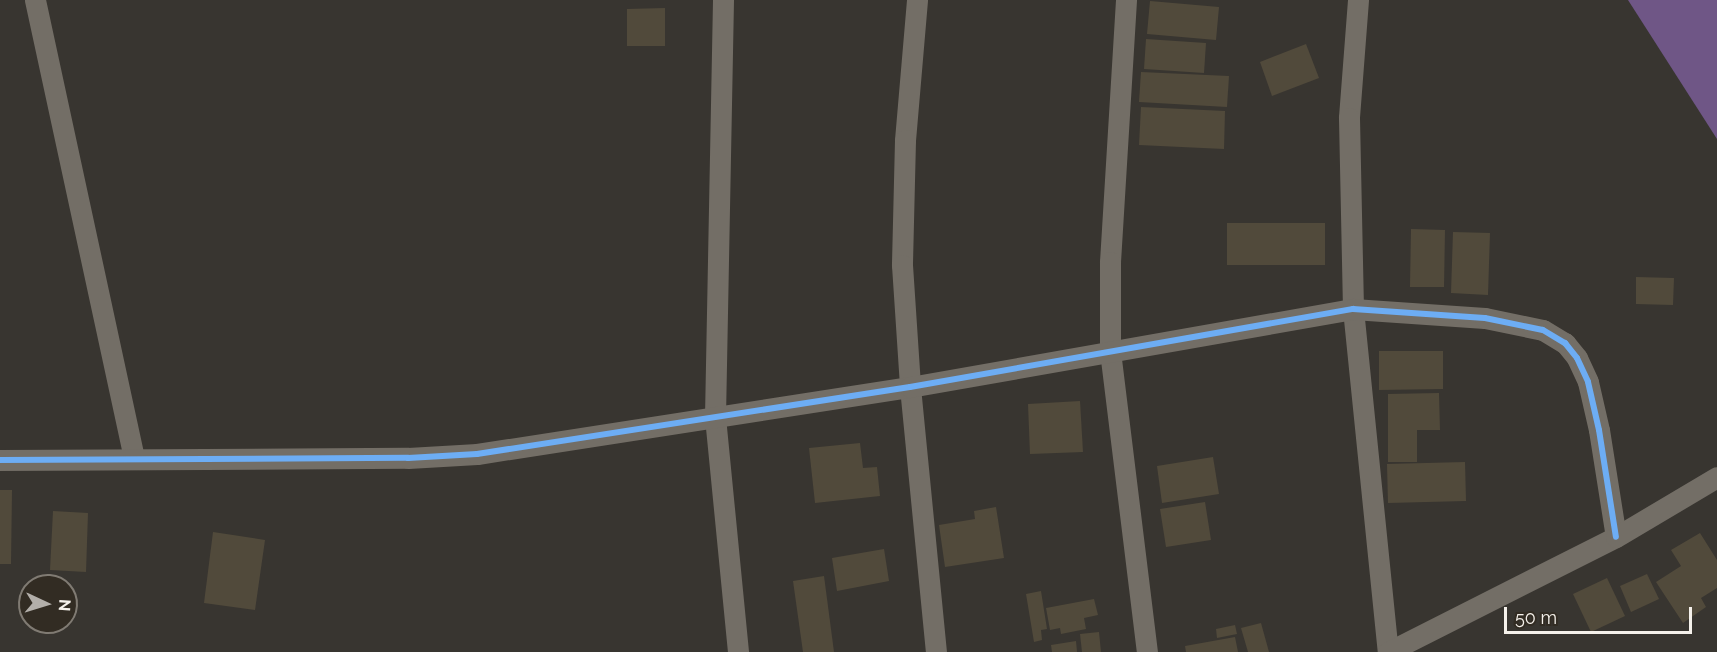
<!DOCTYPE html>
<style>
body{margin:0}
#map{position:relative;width:1717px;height:652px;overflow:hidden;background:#383530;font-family:Raleway,sans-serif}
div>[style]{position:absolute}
.forest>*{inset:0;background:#6f5686}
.building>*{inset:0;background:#514a3b}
.street>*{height:21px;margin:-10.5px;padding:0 10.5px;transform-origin:10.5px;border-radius:10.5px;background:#736e66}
.cycleway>*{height:6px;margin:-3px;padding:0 3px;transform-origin:3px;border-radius:3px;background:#6dadf4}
span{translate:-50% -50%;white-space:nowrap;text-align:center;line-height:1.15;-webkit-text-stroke:5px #322c23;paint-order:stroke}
.north{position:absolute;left:18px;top:574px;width:60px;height:60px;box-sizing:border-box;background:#322c23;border:2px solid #807b73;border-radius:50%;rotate:94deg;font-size:16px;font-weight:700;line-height:24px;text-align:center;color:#f5f1eb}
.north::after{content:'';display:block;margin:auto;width:21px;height:27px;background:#b3afaa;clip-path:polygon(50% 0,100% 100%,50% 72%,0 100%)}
.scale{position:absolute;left:1504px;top:607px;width:188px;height:27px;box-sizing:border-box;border:3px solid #f5f1eb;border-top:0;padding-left:8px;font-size:18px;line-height:21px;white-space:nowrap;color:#f5f1eb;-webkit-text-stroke:4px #322c23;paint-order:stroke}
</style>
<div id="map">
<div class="forest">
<div style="clip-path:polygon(1628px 0,1717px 0,1717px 139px)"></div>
</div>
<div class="building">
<div style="clip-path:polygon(1150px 1px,1219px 7px,1216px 40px,1147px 34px)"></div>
<div style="clip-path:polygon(665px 8px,665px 46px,627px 46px,627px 9px)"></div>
<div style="clip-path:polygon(1146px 39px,1206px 43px,1204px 73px,1144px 69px)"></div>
<div style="clip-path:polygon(1306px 44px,1319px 78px,1272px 96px,1260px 62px)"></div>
<div style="clip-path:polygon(1141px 72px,1229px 76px,1227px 107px,1139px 102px)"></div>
<div style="clip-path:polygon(1141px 107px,1225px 111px,1224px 149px,1139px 145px)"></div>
<div style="clip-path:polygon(1227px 223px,1325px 223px,1325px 265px,1227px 265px)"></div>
<div style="clip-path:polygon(1411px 229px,1445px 230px,1444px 287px,1410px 287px)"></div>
<div style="clip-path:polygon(1453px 232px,1490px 233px,1488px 295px,1451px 293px)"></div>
<div style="clip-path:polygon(1636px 277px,1674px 278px,1673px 305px,1636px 304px)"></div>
<div style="clip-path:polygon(1379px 351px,1443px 351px,1443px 389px,1379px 390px)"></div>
<div style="clip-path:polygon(1439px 393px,1440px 430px,1417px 430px,1417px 462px,1388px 462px,1388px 394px)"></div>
<div style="clip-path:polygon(1080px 401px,1083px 452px,1030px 454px,1028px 404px)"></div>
<div style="clip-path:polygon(860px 443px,863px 468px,877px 467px,880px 496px,815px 503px,809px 448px)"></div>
<div style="clip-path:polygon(1213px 457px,1219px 494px,1162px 503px,1157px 466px)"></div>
<div style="clip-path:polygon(1465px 462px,1466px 501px,1388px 503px,1387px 464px)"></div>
<div style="clip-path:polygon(0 490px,12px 490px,11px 564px,0 564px)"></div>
<div style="clip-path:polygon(1205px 502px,1211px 540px,1166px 547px,1160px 509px)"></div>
<div style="clip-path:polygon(996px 507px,1004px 558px,945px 567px,939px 525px,975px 519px,974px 511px)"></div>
<div style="clip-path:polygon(53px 511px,88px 513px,86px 572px,50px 570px)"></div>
<div style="clip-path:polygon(213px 532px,265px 540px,255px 610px,204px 603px)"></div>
<div style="clip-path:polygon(1700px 533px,1717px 560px,1717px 588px,1701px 598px,1706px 607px,1683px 623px,1656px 582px,1681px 566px,1671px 550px)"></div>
<div style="clip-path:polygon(884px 549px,889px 581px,837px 591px,832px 558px)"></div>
<div style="clip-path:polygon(1647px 574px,1659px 599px,1631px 612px,1620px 586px)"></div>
<div style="clip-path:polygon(824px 576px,834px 652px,803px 652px,793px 581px)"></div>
<div style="clip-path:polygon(1607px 578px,1625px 616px,1591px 632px,1573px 594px)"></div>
<div style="clip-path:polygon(1041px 591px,1047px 629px,1041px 630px,1042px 640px,1034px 642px,1026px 594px)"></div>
<div style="clip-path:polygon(1094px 599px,1098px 615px,1084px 618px,1086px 629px,1061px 634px,1060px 628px,1050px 630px,1046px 608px)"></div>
<div style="clip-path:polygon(1261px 623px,1269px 652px,1248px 652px,1241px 628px)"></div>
<div style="clip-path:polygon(1235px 625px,1237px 634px,1217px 638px,1216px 629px)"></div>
<div style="clip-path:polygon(1099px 632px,1101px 652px,1082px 652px,1080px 634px)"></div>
<div style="clip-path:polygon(1235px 637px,1238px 652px,1186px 652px,1185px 646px)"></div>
<div style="clip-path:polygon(1076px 641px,1077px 652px,1052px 652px,1051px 645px)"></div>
</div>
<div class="street">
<div style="left:35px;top:0;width:469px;rotate:77.8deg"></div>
<div style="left:723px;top:0;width:417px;rotate:91.1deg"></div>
<div style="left:715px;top:417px;width:236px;rotate:84.4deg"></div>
<div style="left:917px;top:0;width:141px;rotate:94.9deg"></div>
<div style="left:905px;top:140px;width:125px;rotate:91.4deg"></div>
<div style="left:902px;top:265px;width:122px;rotate:86.2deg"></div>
<div style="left:910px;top:387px;width:266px;rotate:84.4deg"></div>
<div style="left:1126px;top:0;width:262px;rotate:93.5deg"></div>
<div style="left:1110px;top:262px;width:89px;rotate:90deg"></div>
<div style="left:1110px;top:351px;width:303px;rotate:83deg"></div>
<div style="left:1358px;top:0;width:118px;rotate:94.4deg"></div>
<div style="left:1349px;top:118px;width:191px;rotate:88.8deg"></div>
<div style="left:1353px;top:309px;width:345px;rotate:84.2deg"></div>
<div style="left:0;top:460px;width:408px;rotate:-0.3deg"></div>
<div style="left:408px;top:458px;width:69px;rotate:-3.3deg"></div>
<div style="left:477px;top:454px;width:438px;rotate:-8.8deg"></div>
<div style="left:910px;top:387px;width:450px;rotate:-10deg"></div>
<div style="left:1353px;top:309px;width:132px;rotate:3.9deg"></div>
<div style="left:1485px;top:318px;width:59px;rotate:11.7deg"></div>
<div style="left:1543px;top:330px;width:26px;rotate:31deg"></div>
<div style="left:1565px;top:343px;width:19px;rotate:51deg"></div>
<div style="left:1577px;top:358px;width:26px;rotate:65deg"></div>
<div style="left:1588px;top:382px;width:49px;rotate:77.1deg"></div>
<div style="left:1599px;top:430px;width:108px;rotate:81deg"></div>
<div style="left:1388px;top:652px;width:255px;rotate:-26.8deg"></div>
<div style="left:1616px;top:537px;width:117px;rotate:-30.7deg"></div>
</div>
<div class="cycleway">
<div style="left:0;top:460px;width:408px;rotate:-0.3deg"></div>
<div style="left:408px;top:458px;width:69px;rotate:-3.3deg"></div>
<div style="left:477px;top:454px;width:438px;rotate:-8.8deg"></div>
<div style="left:910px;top:387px;width:450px;rotate:-10deg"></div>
<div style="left:1353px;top:309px;width:132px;rotate:3.9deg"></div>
<div style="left:1485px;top:318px;width:59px;rotate:11.7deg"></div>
<div style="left:1543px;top:330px;width:26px;rotate:31deg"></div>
<div style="left:1565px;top:343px;width:19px;rotate:51deg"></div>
<div style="left:1577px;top:358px;width:26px;rotate:65deg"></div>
<div style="left:1588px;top:382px;width:49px;rotate:77.1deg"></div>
<div style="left:1599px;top:430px;width:108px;rotate:81deg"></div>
</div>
<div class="north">N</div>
<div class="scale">50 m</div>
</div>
